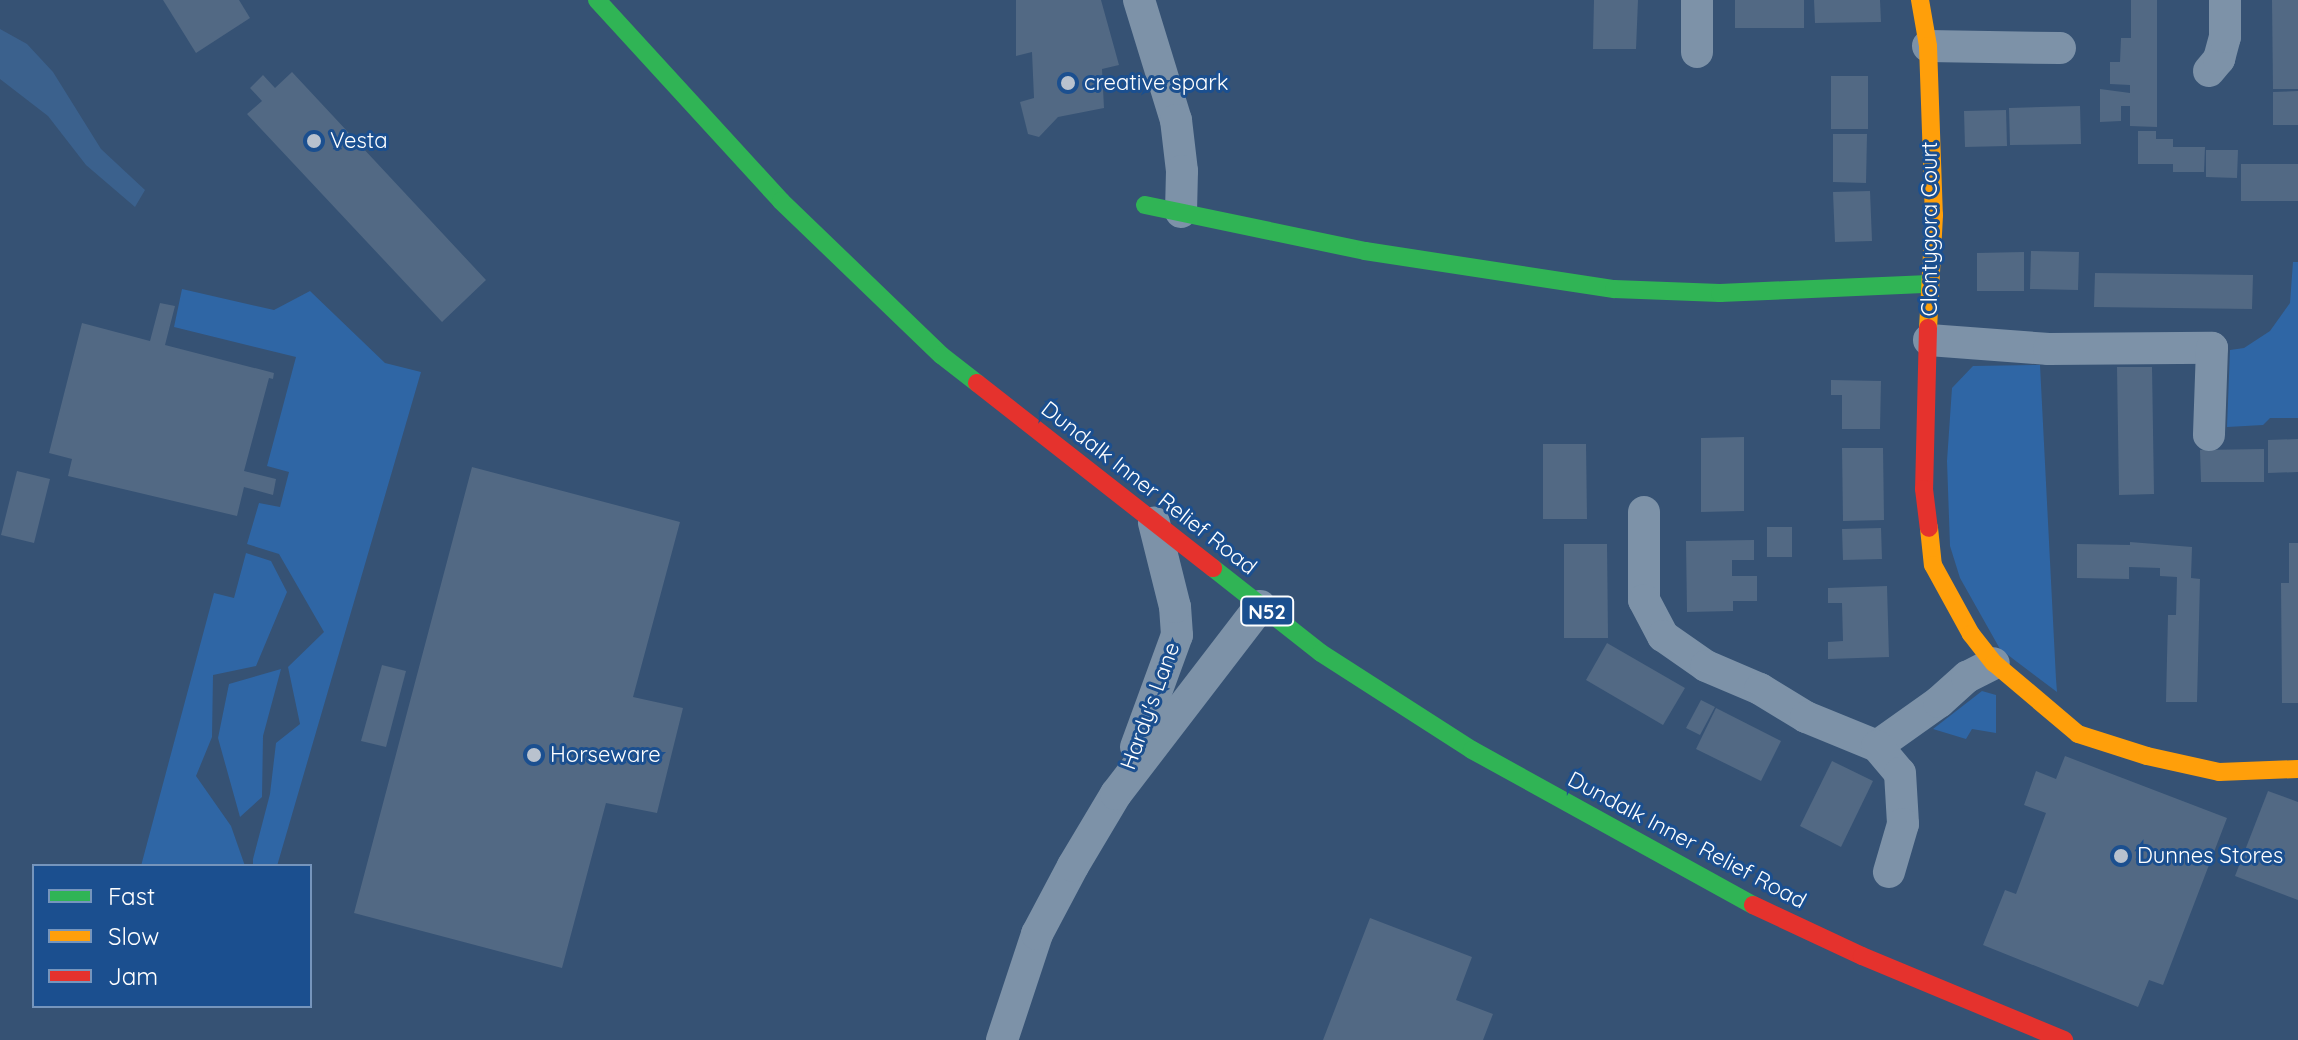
<!DOCTYPE html>
<style>
body{margin:0}
#map{position:relative;width:2298px;height:1040px;overflow:hidden;background:#365274;font-family:Quicksand,sans-serif}
div>[style]{position:absolute}
.green>*{inset:0;background:#2f66a5}
.water>*{inset:0;background:#3b618d}
.building>*{inset:0;background:#526984}
.street>*{height:32px;margin:-16px;padding:0 16px;transform-origin:16px;border-radius:16px;background:#7d92a8}
.fast>*{height:18px;margin:-9px;padding:0 9px;transform-origin:9px;border-radius:9px;background:#30b455}
.slow>*{height:18px;margin:-9px;padding:0 9px;transform-origin:9px;border-radius:9px;background:#ff9f0a}
.jam>*{height:18px;margin:-9px;padding:0 9px;transform-origin:9px;border-radius:9px;background:#e5322d}
.dots>*{width:22px;height:22px;translate:-50% -50%;box-sizing:border-box;border:4px solid #1b4f8f;border-radius:50%}
span{translate:-50% -50%;white-space:nowrap;text-align:center;line-height:1.15;-webkit-text-stroke:6px #1b4f8f;paint-order:stroke}
.shield-label span{padding:2px 6px;background:#1b4f8f;border:2px solid;border-radius:6px;-webkit-text-stroke-width:0}
.shield-label{font-size:20px;color:#fff;font-weight:700}
.poi-label{font-size:22px;color:#fff}
.left{translate:0 -50%;text-align:left}
.street-label{font-size:22px;color:#fff}
.legend{position:absolute;left:32px;top:864px;width:280px;height:144px;box-sizing:border-box;background:#1b4f8f;border:2px solid #7695bc;margin:0;padding:10px 14px;list-style:none;font-size:24px;color:#fff}
.legend li{display:flex;align-items:center;gap:16px;height:40px}
.legend b{width:40px;border:2px solid #7695bc}
</style>
<div id="map">
<div class="green">
<div style="clip-path:polygon(2293px 262px,2298px 262px,2298px 418px,2270px 418px,2263px 425px,2227px 427px,2230px 350px,2244px 348px,2270px 331px,2290px 303px)"></div>
<div style="clip-path:polygon(182px 289px,274px 310px,310px 291px,385px 363px,421px 372px,277px 866px,253px 866px,253px 859px,270px 794px,276px 743px,300px 724px,288px 667px,324px 632px,279px 554px,247px 544px,259px 503px,280px 507px,289px 472px,267px 466px,296px 357px,174px 327px)"></div>
<div style="clip-path:polygon(2040px 365px,2056px 679px,2057px 692px,2000px 649px,1960px 578px,1950px 546px,1947px 461px,1952px 388px,1973px 366px)"></div>
<div style="clip-path:polygon(246px 553px,271px 561px,287px 592px,256px 666px,213px 675px,212px 737px,196px 776px,231px 826px,245px 866px,141px 866px,214px 593px,234px 598px)"></div>
<div style="clip-path:polygon(281px 669px,263px 736px,262px 797px,240px 817px,218px 738px,229px 684px)"></div>
<div style="clip-path:polygon(1982px 691px,1996px 695px,1996px 733px,1972px 729px,1966px 739px,1933px 729px)"></div>
</div>
<div class="water">
<div style="clip-path:polygon(0 29px,27px 44px,53px 72px,101px 149px,145px 190px,135px 207px,86px 165px,48px 116px,0 79px)"></div>
</div>
<div class="building">
<div style="clip-path:polygon(163px 0,239px 0,250px 18px,196px 53px)"></div>
<div style="clip-path:polygon(1016px 0,1101px 0,1119px 65px,1102px 69px,1104px 108px,1058px 117px,1039px 137px,1028px 134px,1020px 102px,1034px 98px,1032px 52px,1016px 56px)"></div>
<div style="clip-path:polygon(1594px 0,1638px 0,1636px 49px,1593px 49px)"></div>
<div style="clip-path:polygon(1735px 0,1804px 0,1804px 28px,1735px 28px)"></div>
<div style="clip-path:polygon(1814px 0,1880px 0,1881px 22px,1815px 23px)"></div>
<div style="clip-path:polygon(2131px 0,2157px 0,2157px 127px,2130px 126px,2130px 106px,2121px 106px,2121px 121px,2100px 122px,2100px 89px,2130px 93px,2130px 85px,2110px 84px,2110px 62px,2120px 62px,2121px 38px,2131px 38px)"></div>
<div style="clip-path:polygon(2272px 0,2298px 0,2298px 89px,2273px 89px)"></div>
<div style="clip-path:polygon(292px 72px,486px 280px,442px 322px,247px 114px,262px 101px,250px 88px,263px 75px,275px 88px)"></div>
<div style="clip-path:polygon(1831px 76px,1868px 76px,1868px 129px,1831px 129px)"></div>
<div style="clip-path:polygon(2298px 91px,2298px 125px,2273px 125px,2273px 92px)"></div>
<div style="clip-path:polygon(2080px 106px,2081px 144px,2010px 145px,2009px 108px)"></div>
<div style="clip-path:polygon(2006px 110px,2007px 146px,1965px 147px,1964px 111px)"></div>
<div style="clip-path:polygon(2138px 131px,2156px 131px,2156px 139px,2173px 139px,2173px 147px,2205px 147px,2204px 172px,2173px 172px,2173px 164px,2138px 164px)"></div>
<div style="clip-path:polygon(1833px 134px,1867px 134px,1866px 183px,1833px 182px)"></div>
<div style="clip-path:polygon(2206px 150px,2238px 150px,2237px 178px,2206px 177px)"></div>
<div style="clip-path:polygon(2241px 164px,2298px 164px,2298px 201px,2241px 201px)"></div>
<div style="clip-path:polygon(1870px 191px,1872px 241px,1835px 242px,1833px 192px)"></div>
<div style="clip-path:polygon(2031px 251px,2079px 252px,2078px 290px,2030px 289px)"></div>
<div style="clip-path:polygon(2024px 252px,2024px 291px,1977px 291px,1977px 253px)"></div>
<div style="clip-path:polygon(2095px 273px,2253px 275px,2252px 309px,2094px 307px)"></div>
<div style="clip-path:polygon(160px 303px,175px 306px,165px 345px,274px 373px,273px 379px,269px 378px,244px 471px,276px 479px,273px 495px,244px 487px,237px 516px,68px 476px,72px 459px,49px 453px,82px 323px,150px 341px)"></div>
<div style="clip-path:polygon(2117px 367px,2152px 367px,2154px 494px,2119px 495px)"></div>
<div style="clip-path:polygon(1831px 380px,1881px 381px,1880px 429px,1842px 429px,1842px 395px,1831px 395px)"></div>
<div style="clip-path:polygon(1744px 437px,1744px 511px,1701px 512px,1701px 438px)"></div>
<div style="clip-path:polygon(2298px 439px,2298px 472px,2268px 473px,2268px 440px)"></div>
<div style="clip-path:polygon(1543px 444px,1586px 444px,1587px 519px,1543px 519px)"></div>
<div style="clip-path:polygon(1842px 448px,1883px 448px,1884px 520px,1843px 521px)"></div>
<div style="clip-path:polygon(2264px 449px,2264px 482px,2201px 482px,2200px 450px)"></div>
<div style="clip-path:polygon(472px 467px,680px 522px,633px 697px,683px 708px,657px 813px,606px 803px,562px 968px,354px 913px)"></div>
<div style="clip-path:polygon(17px 471px,50px 479px,34px 543px,1px 535px)"></div>
<div style="clip-path:polygon(1767px 527px,1792px 527px,1792px 557px,1767px 557px)"></div>
<div style="clip-path:polygon(1881px 528px,1882px 559px,1843px 560px,1842px 529px)"></div>
<div style="clip-path:polygon(1754px 540px,1754px 560px,1732px 560px,1732px 576px,1757px 576px,1757px 601px,1733px 601px,1733px 611px,1687px 612px,1686px 541px)"></div>
<div style="clip-path:polygon(2130px 542px,2192px 547px,2191px 578px,2200px 579px,2197px 702px,2166px 702px,2168px 615px,2176px 615px,2177px 577px,2160px 576px,2160px 568px,2129px 567px,2129px 579px,2077px 578px,2077px 544px,2130px 545px)"></div>
<div style="clip-path:polygon(2289px 543px,2298px 543px,2298px 703px,2282px 703px,2281px 583px,2289px 583px)"></div>
<div style="clip-path:polygon(1564px 544px,1607px 544px,1608px 638px,1564px 638px)"></div>
<div style="clip-path:polygon(1887px 586px,1889px 657px,1828px 659px,1828px 642px,1843px 641px,1842px 603px,1828px 603px,1828px 588px)"></div>
<div style="clip-path:polygon(1607px 643px,1685px 688px,1663px 725px,1586px 680px)"></div>
<div style="clip-path:polygon(382px 665px,406px 671px,386px 747px,361px 741px)"></div>
<div style="clip-path:polygon(1701px 700px,1715px 707px,1700px 735px,1686px 728px)"></div>
<div style="clip-path:polygon(1716px 708px,1781px 741px,1761px 781px,1696px 749px)"></div>
<div style="clip-path:polygon(2065px 756px,2227px 818px,2163px 985px,2149px 980px,2138px 1007px,1983px 945px,2005px 890px,2016px 894px,2046px 813px,2024px 805px,2036px 771px,2056px 779px)"></div>
<div style="clip-path:polygon(1832px 761px,1873px 781px,1841px 847px,1800px 826px)"></div>
<div style="clip-path:polygon(2268px 791px,2298px 802px,2298px 900px,2235px 876px)"></div>
<div style="clip-path:polygon(1370px 918px,1472px 957px,1456px 1000px,1493px 1014px,1483px 1040px,1323px 1040px)"></div>
</div>
<div class="street">
<div style="left:1139px;top:0;width:126px;rotate:72.9deg"></div>
<div style="left:1176px;top:120px;width:51px;rotate:83.3deg"></div>
<div style="left:1182px;top:171px;width:41px;rotate:91.4deg"></div>
<div style="left:1928px;top:46px;width:132px;rotate:0.9deg"></div>
<div style="left:1697px;top:52px;width:52px;rotate:-90deg"></div>
<div style="left:2209px;top:71px;width:16px;rotate:-50deg"></div>
<div style="left:2219px;top:59px;width:23px;rotate:-75deg"></div>
<div style="left:2225px;top:37px;width:37px;rotate:-90deg"></div>
<div style="left:1929px;top:340px;width:120px;rotate:4.3deg"></div>
<div style="left:2049px;top:349px;width:163px;rotate:-0.4deg"></div>
<div style="left:2212px;top:348px;width:87px;rotate:92deg"></div>
<div style="left:1644px;top:512px;width:88px;rotate:90deg"></div>
<div style="left:1644px;top:600px;width:41px;rotate:62.2deg"></div>
<div style="left:1663px;top:636px;width:52px;rotate:34.9deg"></div>
<div style="left:1706px;top:666px;width:59px;rotate:23.1deg"></div>
<div style="left:1760px;top:689px;width:54px;rotate:31.3deg"></div>
<div style="left:1806px;top:717px;width:77px;rotate:22.2deg"></div>
<div style="left:1877px;top:746px;width:76px;rotate:-35.4deg"></div>
<div style="left:1939px;top:702px;width:38px;rotate:-42deg"></div>
<div style="left:1967px;top:677px;width:30px;rotate:-27deg"></div>
<div style="left:1877px;top:746px;width:35px;rotate:50deg"></div>
<div style="left:1900px;top:773px;width:51px;rotate:86.6deg"></div>
<div style="left:1903px;top:824px;width:50px;rotate:106.3deg"></div>
<div style="left:1136px;top:747px;width:119px;rotate:-69.9deg"></div>
<div style="left:1177px;top:635px;width:28px;rotate:-94deg"></div>
<div style="left:1175px;top:607px;width:87px;rotate:-104deg"></div>
<div style="left:1002px;top:1040px;width:112px;rotate:-71.7deg"></div>
<div style="left:1037px;top:934px;width:77px;rotate:-62.1deg"></div>
<div style="left:1073px;top:866px;width:84px;rotate:-59.2deg"></div>
<div style="left:1116px;top:794px;width:237px;rotate:-52.5deg"></div>
</div>
<div class="fast">
<div style="left:597px;top:0;width:273px;rotate:47.5deg"></div>
<div style="left:781px;top:201px;width:222px;rotate:43.9deg"></div>
<div style="left:941px;top:355px;width:46px;rotate:37.9deg"></div>
<div style="left:1145px;top:205px;width:225px;rotate:11.8deg"></div>
<div style="left:1365px;top:251px;width:252px;rotate:8.7deg"></div>
<div style="left:1614px;top:289px;width:106px;rotate:2.2deg"></div>
<div style="left:1720px;top:293px;width:209px;rotate:-2.5deg"></div>
<div style="left:1213px;top:568px;width:137px;rotate:38.2deg"></div>
<div style="left:1321px;top:653px;width:179px;rotate:32.7deg"></div>
<div style="left:1472px;top:750px;width:321px;rotate:28.9deg"></div>
</div>
<div class="slow">
<div style="left:1920px;top:0;width:47px;rotate:80.1deg"></div>
<div style="left:1928px;top:46px;width:169px;rotate:88deg"></div>
<div style="left:1934px;top:215px;width:113px;rotate:93deg"></div>
<div style="left:1929px;top:528px;width:37px;rotate:84deg"></div>
<div style="left:1933px;top:565px;width:79px;rotate:61.2deg"></div>
<div style="left:1971px;top:634px;width:37px;rotate:52deg"></div>
<div style="left:1994px;top:663px;width:110px;rotate:40.2deg"></div>
<div style="left:2078px;top:734px;width:72px;rotate:17.7deg"></div>
<div style="left:2147px;top:756px;width:74px;rotate:12.5deg"></div>
<div style="left:2219px;top:772px;width:79px;rotate:-2.2deg"></div>
</div>
<div class="jam">
<div style="left:1928px;top:328px;width:161px;rotate:91.4deg"></div>
<div style="left:1924px;top:489px;width:39px;rotate:83deg"></div>
<div style="left:977px;top:383px;width:300px;rotate:38.1deg"></div>
<div style="left:1753px;top:905px;width:120px;rotate:25.1deg"></div>
<div style="left:1862px;top:956px;width:219px;rotate:22.6deg"></div>
</div>
<div class="dots">
<div style="left:1068px;top:83px;background:#b9c2ce"></div>
<div style="left:314px;top:141px;background:#b9c2ce"></div>
<div style="left:534px;top:755px;background:#b9c2ce"></div>
<div style="left:2121px;top:856px;background:#b9c2ce"></div>
</div>
<div class="shield-label">
<span style="left:1267px;top:611px">N52</span>
</div>
<div class="poi-label">
<span class="left" style="left:1084px;top:83px">creative spark</span>
<span class="left" style="left:330px;top:141px">Vesta</span>
<span class="left" style="left:550px;top:755px">Horseware</span>
<span class="left" style="left:2137px;top:856px">Dunnes Stores</span>
</div>
<div class="street-label">
<span style="left:1930px;top:229px;rotate:-90deg">Clontygora Court</span>
<span style="left:1149px;top:488px;rotate:38deg">Dundalk Inner Relief Road</span>
<span style="left:1150px;top:706px;rotate:-70deg">Hardy's Lane</span>
<span style="left:1687px;top:840px;rotate:28deg">Dundalk Inner Relief Road</span>
</div>
<ul class="legend">
<li><b style="height:10px;background:#30b455"></b>Fast</li>
<li><b style="height:10px;background:#ff9f0a"></b>Slow</li>
<li><b style="height:10px;background:#e5322d"></b>Jam</li>
</ul>
</div>
